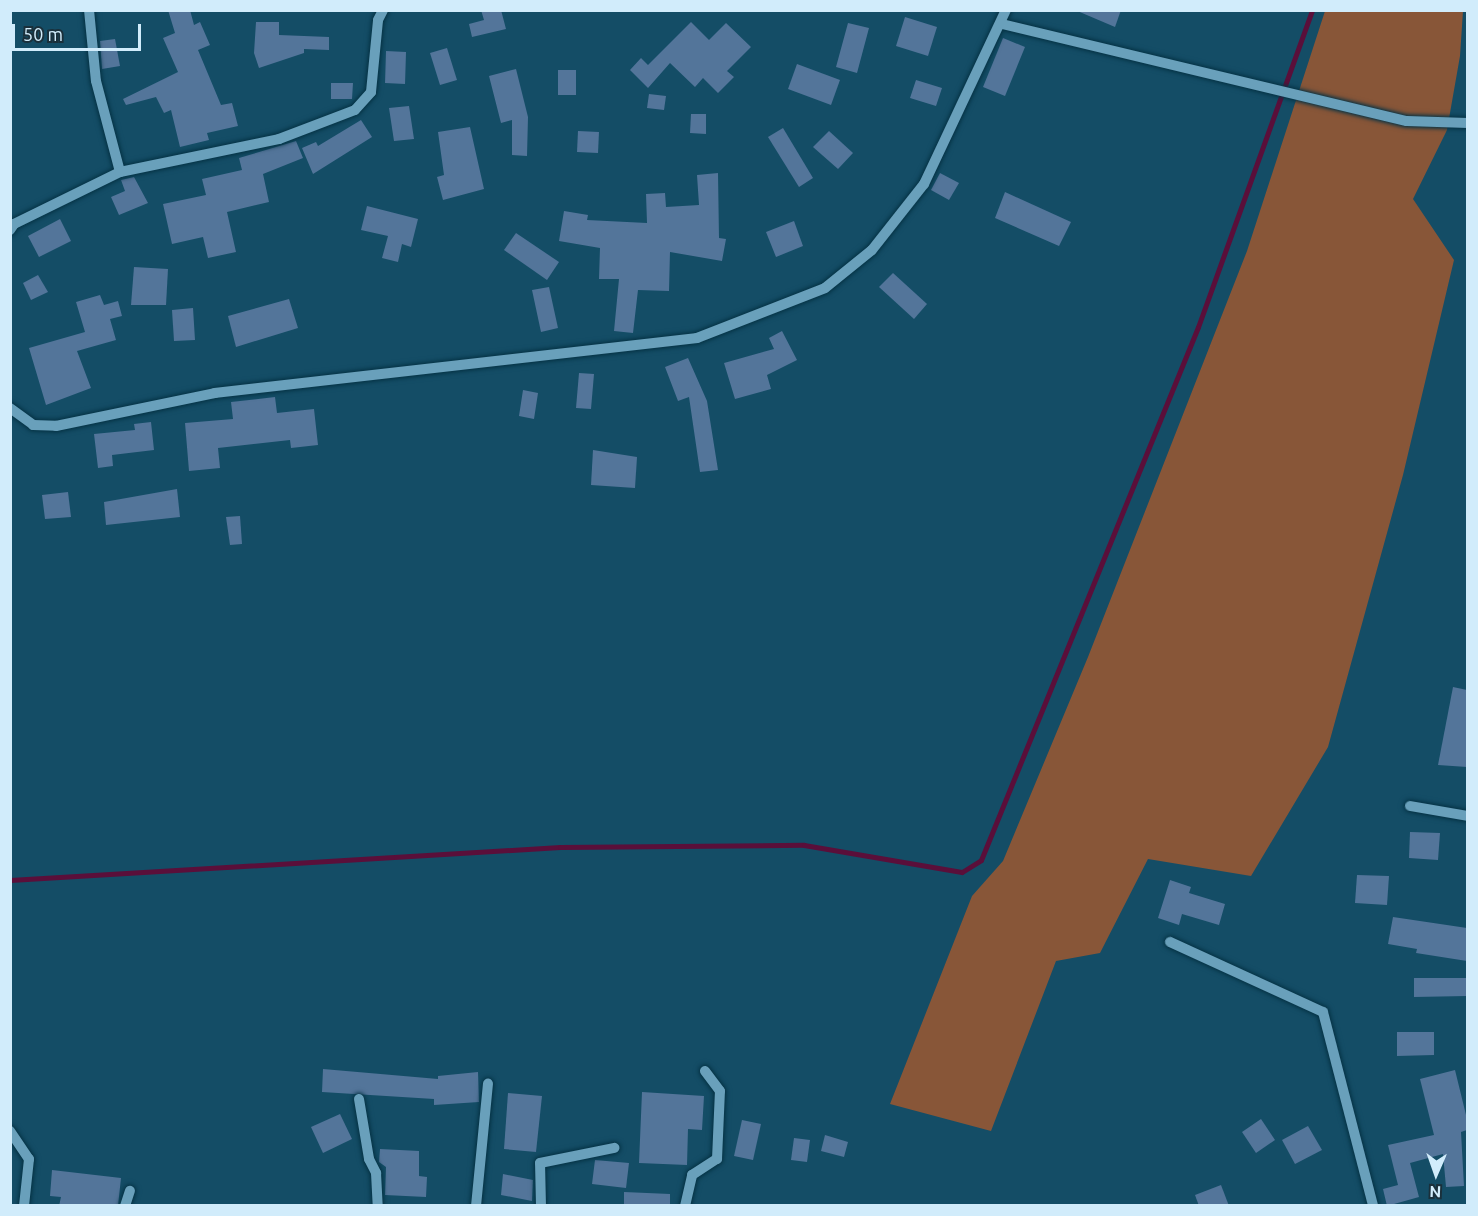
<!DOCTYPE html>
<style>
body{margin:0}
#map{position:relative;width:1478px;height:1216px;overflow:hidden;background:#144d66;font-family:Ubuntu,sans-serif}
div>[style]{position:absolute}
.green>*{inset:0;background:#885638}
.stream>*{height:5px;margin:-2.5px;padding:0 2.5px;transform-origin:2.5px;border-radius:2.5px;background:#5a0f3a}
.building>*{inset:0;background:#53759a}
.roads{filter:drop-shadow(0 0 2px #053244) drop-shadow(0 0 2px #053244)}
.minor>*{height:10px;margin:-5px;padding:0 5px;transform-origin:5px;border-radius:5px;background:#69a0bb}
span{translate:-50% -50%;white-space:nowrap;text-align:center;line-height:1.15;-webkit-text-stroke:4.5px #1a303b;paint-order:stroke}
.frame{position:absolute;inset:0;border:12px solid #d1ecfb;pointer-events:none}
.north{position:absolute;left:1406px;top:1144px;width:60px;height:60px;-webkit-text-stroke:4px #1a303b;paint-order:stroke;rotate:182deg;font-size:16px;font-weight:700;line-height:24px;text-align:center;color:#d1ecfb}
.north::after{content:'';display:block;margin:auto;width:21px;height:27px;background:#d1ecfb;clip-path:polygon(50% 0,100% 100%,50% 72%,0 100%)}
.scale{position:absolute;left:12px;top:24px;width:129px;height:27px;box-sizing:border-box;border:3px solid #d1ecfb;border-top:0;padding-left:8px;font-size:18px;line-height:21px;white-space:nowrap;color:#d1ecfb;-webkit-text-stroke:4px #1a303b;paint-order:stroke}
</style>
<div id="map">
<div class="green">
<div style="clip-path:polygon(1325px 11px,1463px 11px,1460px 56px,1447px 130px,1413px 199px,1454px 260px,1403px 475px,1328px 747px,1251px 876px,1148px 859px,1100px 953px,1056px 961px,991px 1131px,890px 1104px,972px 896px,1003px 861px,1088px 657px,1247px 251px)"></div>
</div>
<div class="stream">
<div style="left:10px;top:880px;width:551px;rotate:-3.43deg"></div>
<div style="left:560px;top:847px;width:244px;rotate:-0.5deg"></div>
<div style="left:804px;top:845px;width:160px;rotate:9.7deg"></div>
<div style="left:962px;top:872px;width:22px;rotate:-32deg"></div>
<div style="left:981px;top:860px;width:575px;rotate:-67.85deg"></div>
<div style="left:1198px;top:327px;width:337px;rotate:-70.2deg"></div>
</div>
<div class="building">
<div style="clip-path:polygon(168px 10px,190px 10px,194px 25px,200px 22px,210px 45px,198px 50px,221px 105px,232px 103px,238px 126px,207px 133px,209px 140px,180px 147px,171px 110px,164px 113px,156px 97px,126px 105px,123px 99px,178px 72px,163px 38px,175px 33px)"></div>
<div style="clip-path:polygon(481px 10px,501px 10px,506px 29px,472px 37px,469px 24px,484px 20px)"></div>
<div style="clip-path:polygon(1075px 10px,1121px 10px,1115px 27px)"></div>
<div style="clip-path:polygon(905px 17px,937px 27px,928px 56px,896px 46px)"></div>
<div style="clip-path:polygon(256px 22px,279px 22px,279px 35px,329px 37px,329px 50px,304px 49px,304px 53px,259px 68px,254px 53px)"></div>
<div style="clip-path:polygon(691px 22px,709px 40px,726px 23px,751px 47px,727px 71px,734px 77px,718px 93px,703px 78px,695px 87px,670px 63px,648px 88px,630px 70px,641px 58px,648px 65px)"></div>
<div style="clip-path:polygon(848px 23px,869px 28px,857px 73px,836px 67px)"></div>
<div style="clip-path:polygon(1003px 38px,1025px 47px,1005px 96px,983px 87px)"></div>
<div style="clip-path:polygon(115px 39px,120px 66px,102px 69px,100px 41px)"></div>
<div style="clip-path:polygon(447px 48px,457px 80px,440px 85px,430px 53px)"></div>
<div style="clip-path:polygon(386px 51px,406px 52px,405px 84px,385px 83px)"></div>
<div style="clip-path:polygon(797px 64px,840px 80px,831px 105px,788px 89px)"></div>
<div style="clip-path:polygon(516px 69px,528px 117px,527px 156px,512px 155px,512px 120px,501px 123px,489px 76px)"></div>
<div style="clip-path:polygon(558px 70px,576px 70px,576px 95px,558px 95px)"></div>
<div style="clip-path:polygon(916px 80px,942px 88px,936px 106px,910px 98px)"></div>
<div style="clip-path:polygon(331px 83px,353px 83px,352px 99px,331px 99px)"></div>
<div style="clip-path:polygon(649px 94px,666px 96px,664px 110px,647px 108px)"></div>
<div style="clip-path:polygon(409px 106px,414px 139px,394px 141px,389px 108px)"></div>
<div style="clip-path:polygon(691px 114px,706px 114px,706px 134px,690px 133px)"></div>
<div style="clip-path:polygon(361px 120px,372px 137px,313px 174px,302px 148px,316px 142px,318px 146px)"></div>
<div style="clip-path:polygon(470px 127px,484px 189px,443px 200px,437px 177px,444px 175px,438px 132px)"></div>
<div style="clip-path:polygon(783px 128px,813px 178px,799px 187px,768px 137px)"></div>
<div style="clip-path:polygon(578px 131px,599px 132px,598px 153px,577px 152px)"></div>
<div style="clip-path:polygon(829px 131px,853px 153px,838px 169px,813px 147px)"></div>
<div style="clip-path:polygon(296px 141px,303px 158px,263px 174px,269px 202px,227px 212px,236px 252px,208px 258px,203px 237px,172px 244px,163px 204px,206px 195px,202px 179px,242px 170px,239px 158px)"></div>
<div style="clip-path:polygon(718px 173px,719px 238px,726px 239px,722px 261px,670px 252px,669px 291px,638px 290px,633px 333px,614px 331px,619px 279px,599px 279px,600px 248px,559px 241px,564px 211px,588px 215px,587px 220px,647px 223px,646px 194px,665px 193px,666px 207px,699px 205px,697px 175px)"></div>
<div style="clip-path:polygon(940px 173px,959px 183px,949px 200px,931px 190px)"></div>
<div style="clip-path:polygon(134px 177px,148px 203px,119px 215px,111px 197px,125px 191px,121px 180px)"></div>
<div style="clip-path:polygon(1005px 192px,1071px 222px,1059px 246px,995px 218px)"></div>
<div style="clip-path:polygon(367px 206px,418px 219px,411px 247px,402px 244px,398px 262px,382px 258px,388px 236px,361px 230px)"></div>
<div style="clip-path:polygon(60px 219px,71px 241px,39px 257px,28px 236px)"></div>
<div style="clip-path:polygon(794px 221px,803px 246px,776px 257px,766px 232px)"></div>
<div style="clip-path:polygon(516px 233px,559px 262px,547px 280px,504px 250px)"></div>
<div style="clip-path:polygon(134px 267px,168px 269px,166px 305px,131px 305px)"></div>
<div style="clip-path:polygon(893px 273px,927px 304px,914px 319px,879px 287px)"></div>
<div style="clip-path:polygon(38px 275px,48px 292px,31px 300px,23px 283px)"></div>
<div style="clip-path:polygon(549px 287px,558px 328px,541px 332px,532px 290px)"></div>
<div style="clip-path:polygon(100px 295px,104px 305px,118px 301px,122px 316px,110px 319px,116px 340px,77px 351px,91px 388px,46px 405px,29px 348px,85px 332px,76px 302px)"></div>
<div style="clip-path:polygon(289px 299px,298px 328px,236px 347px,228px 316px)"></div>
<div style="clip-path:polygon(193px 308px,195px 340px,174px 341px,172px 310px)"></div>
<div style="clip-path:polygon(782px 331px,797px 360px,767px 375px,771px 389px,735px 399px,724px 363px,774px 349px,769px 338px)"></div>
<div style="clip-path:polygon(688px 358px,707px 401px,718px 470px,700px 472px,689px 397px,678px 401px,665px 367px)"></div>
<div style="clip-path:polygon(579px 373px,594px 374px,591px 409px,576px 408px)"></div>
<div style="clip-path:polygon(523px 390px,538px 393px,534px 419px,519px 416px)"></div>
<div style="clip-path:polygon(275px 397px,277px 413px,314px 409px,318px 445px,291px 448px,290px 440px,218px 448px,220px 468px,189px 471px,185px 423px,233px 419px,231px 402px)"></div>
<div style="clip-path:polygon(151px 422px,154px 450px,112px 455px,113px 466px,98px 468px,94px 434px,135px 430px,134px 424px)"></div>
<div style="clip-path:polygon(593px 450px,637px 457px,635px 488px,591px 485px)"></div>
<div style="clip-path:polygon(177px 489px,180px 517px,106px 525px,104px 502px)"></div>
<div style="clip-path:polygon(68px 492px,71px 517px,45px 519px,42px 495px)"></div>
<div style="clip-path:polygon(240px 516px,242px 544px,230px 545px,226px 517px)"></div>
<div style="clip-path:polygon(1453px 687px,1467px 690px,1467px 767px,1438px 765px)"></div>
<div style="clip-path:polygon(1410px 832px,1440px 833px,1438px 860px,1409px 858px)"></div>
<div style="clip-path:polygon(1357px 875px,1389px 876px,1387px 905px,1355px 903px)"></div>
<div style="clip-path:polygon(1170px 880px,1191px 887px,1189px 893px,1225px 904px,1219px 925px,1182px 914px,1179px 925px,1158px 918px)"></div>
<div style="clip-path:polygon(1393px 917px,1467px 928px,1467px 961px,1416px 953px,1417px 949px,1388px 944px)"></div>
<div style="clip-path:polygon(1414px 978px,1467px 978px,1467px 996px,1414px 997px)"></div>
<div style="clip-path:polygon(1397px 1032px,1434px 1032px,1434px 1055px,1397px 1056px)"></div>
<div style="clip-path:polygon(323px 1069px,438px 1079px,438px 1076px,478px 1072px,479px 1102px,434px 1105px,434px 1099px,322px 1092px)"></div>
<div style="clip-path:polygon(1455px 1070px,1467px 1119px,1467px 1130px,1461px 1132px,1464px 1186px,1446px 1187px,1443px 1154px,1410px 1163px,1419px 1197px,1387px 1206px,1383px 1189px,1398px 1185px,1388px 1145px,1434px 1135px,1420px 1079px)"></div>
<div style="clip-path:polygon(642px 1092px,704px 1096px,702px 1130px,688px 1129px,687px 1165px,639px 1163px)"></div>
<div style="clip-path:polygon(508px 1093px,542px 1096px,536px 1152px,504px 1149px)"></div>
<div style="clip-path:polygon(340px 1114px,352px 1139px,323px 1153px,311px 1127px)"></div>
<div style="clip-path:polygon(1261px 1119px,1275px 1140px,1256px 1153px,1242px 1132px)"></div>
<div style="clip-path:polygon(742px 1120px,761px 1124px,753px 1160px,734px 1156px)"></div>
<div style="clip-path:polygon(1308px 1126px,1322px 1150px,1295px 1164px,1282px 1140px)"></div>
<div style="clip-path:polygon(825px 1135px,848px 1142px,844px 1157px,821px 1151px)"></div>
<div style="clip-path:polygon(794px 1138px,810px 1140px,807px 1162px,791px 1160px)"></div>
<div style="clip-path:polygon(380px 1149px,419px 1151px,419px 1176px,427px 1177px,426px 1197px,385px 1195px,386px 1167px,379px 1162px)"></div>
<div style="clip-path:polygon(595px 1160px,629px 1163px,626px 1188px,592px 1184px)"></div>
<div style="clip-path:polygon(52px 1170px,121px 1178px,118px 1206px,59px 1206px,61px 1197px,50px 1196px)"></div>
<div style="clip-path:polygon(503px 1174px,533px 1180px,532px 1201px,501px 1195px)"></div>
<div style="clip-path:polygon(1221px 1185px,1229px 1206px,1199px 1206px,1195px 1195px)"></div>
<div style="clip-path:polygon(624px 1192px,670px 1194px,670px 1206px,624px 1206px)"></div>
</div>
<div class="roads">
<div class="minor">
<div style="left:89px;top:10px;width:71px;rotate:84.4deg"></div>
<div style="left:96px;top:81px;width:94px;rotate:75.2deg"></div>
<div style="left:1002px;top:24px;width:416px;rotate:13.5deg"></div>
<div style="left:1407px;top:121px;width:61px;rotate:1.9deg"></div>
<div style="left:10px;top:230px;width:7px;rotate:-56deg"></div>
<div style="left:14px;top:224px;width:118px;rotate:-26.1deg"></div>
<div style="left:120px;top:172px;width:162px;rotate:-11.7deg"></div>
<div style="left:279px;top:139px;width:81px;rotate:-20.9deg"></div>
<div style="left:355px;top:110px;width:24px;rotate:-48deg"></div>
<div style="left:371px;top:92px;width:72px;rotate:-84.4deg"></div>
<div style="left:378px;top:20px;width:11px;rotate:-63deg"></div>
<div style="left:10px;top:408px;width:29px;rotate:36deg"></div>
<div style="left:33px;top:425px;width:23px;rotate:2deg"></div>
<div style="left:56px;top:426px;width:162px;rotate:-11.7deg"></div>
<div style="left:215px;top:393px;width:485px;rotate:-6.5deg"></div>
<div style="left:697px;top:338px;width:137px;rotate:-21.3deg"></div>
<div style="left:825px;top:288px;width:60px;rotate:-39deg"></div>
<div style="left:872px;top:250px;width:84px;rotate:-51.8deg"></div>
<div style="left:924px;top:184px;width:192px;rotate:-64.8deg"></div>
<div style="left:1410px;top:806px;width:59px;rotate:9.8deg"></div>
<div style="left:1170px;top:942px;width:168px;rotate:24.6deg"></div>
<div style="left:1323px;top:1012px;width:200px;rotate:75.5deg"></div>
<div style="left:359px;top:1099px;width:61px;rotate:80.5deg"></div>
<div style="left:369px;top:1159px;width:16px;rotate:63deg"></div>
<div style="left:376px;top:1173px;width:33px;rotate:87deg"></div>
<div style="left:10px;top:1131px;width:34px;rotate:56deg"></div>
<div style="left:29px;top:1159px;width:47px;rotate:96.1deg"></div>
<div style="left:125px;top:1206px;width:16px;rotate:-72deg"></div>
<div style="left:476px;top:1206px;width:123px;rotate:-84.4deg"></div>
<div style="left:541px;top:1206px;width:43px;rotate:-91.3deg"></div>
<div style="left:540px;top:1163px;width:76px;rotate:-11.5deg"></div>
<div style="left:685px;top:1206px;width:32px;rotate:-77deg"></div>
<div style="left:692px;top:1175px;width:30px;rotate:-33deg"></div>
<div style="left:717px;top:1159px;width:68px;rotate:-87.5deg"></div>
<div style="left:720px;top:1091px;width:25px;rotate:-127deg"></div>
</div>
</div>
<div class="frame"></div>
<div class="north">N</div>
<div class="scale">50 m</div>
</div>
